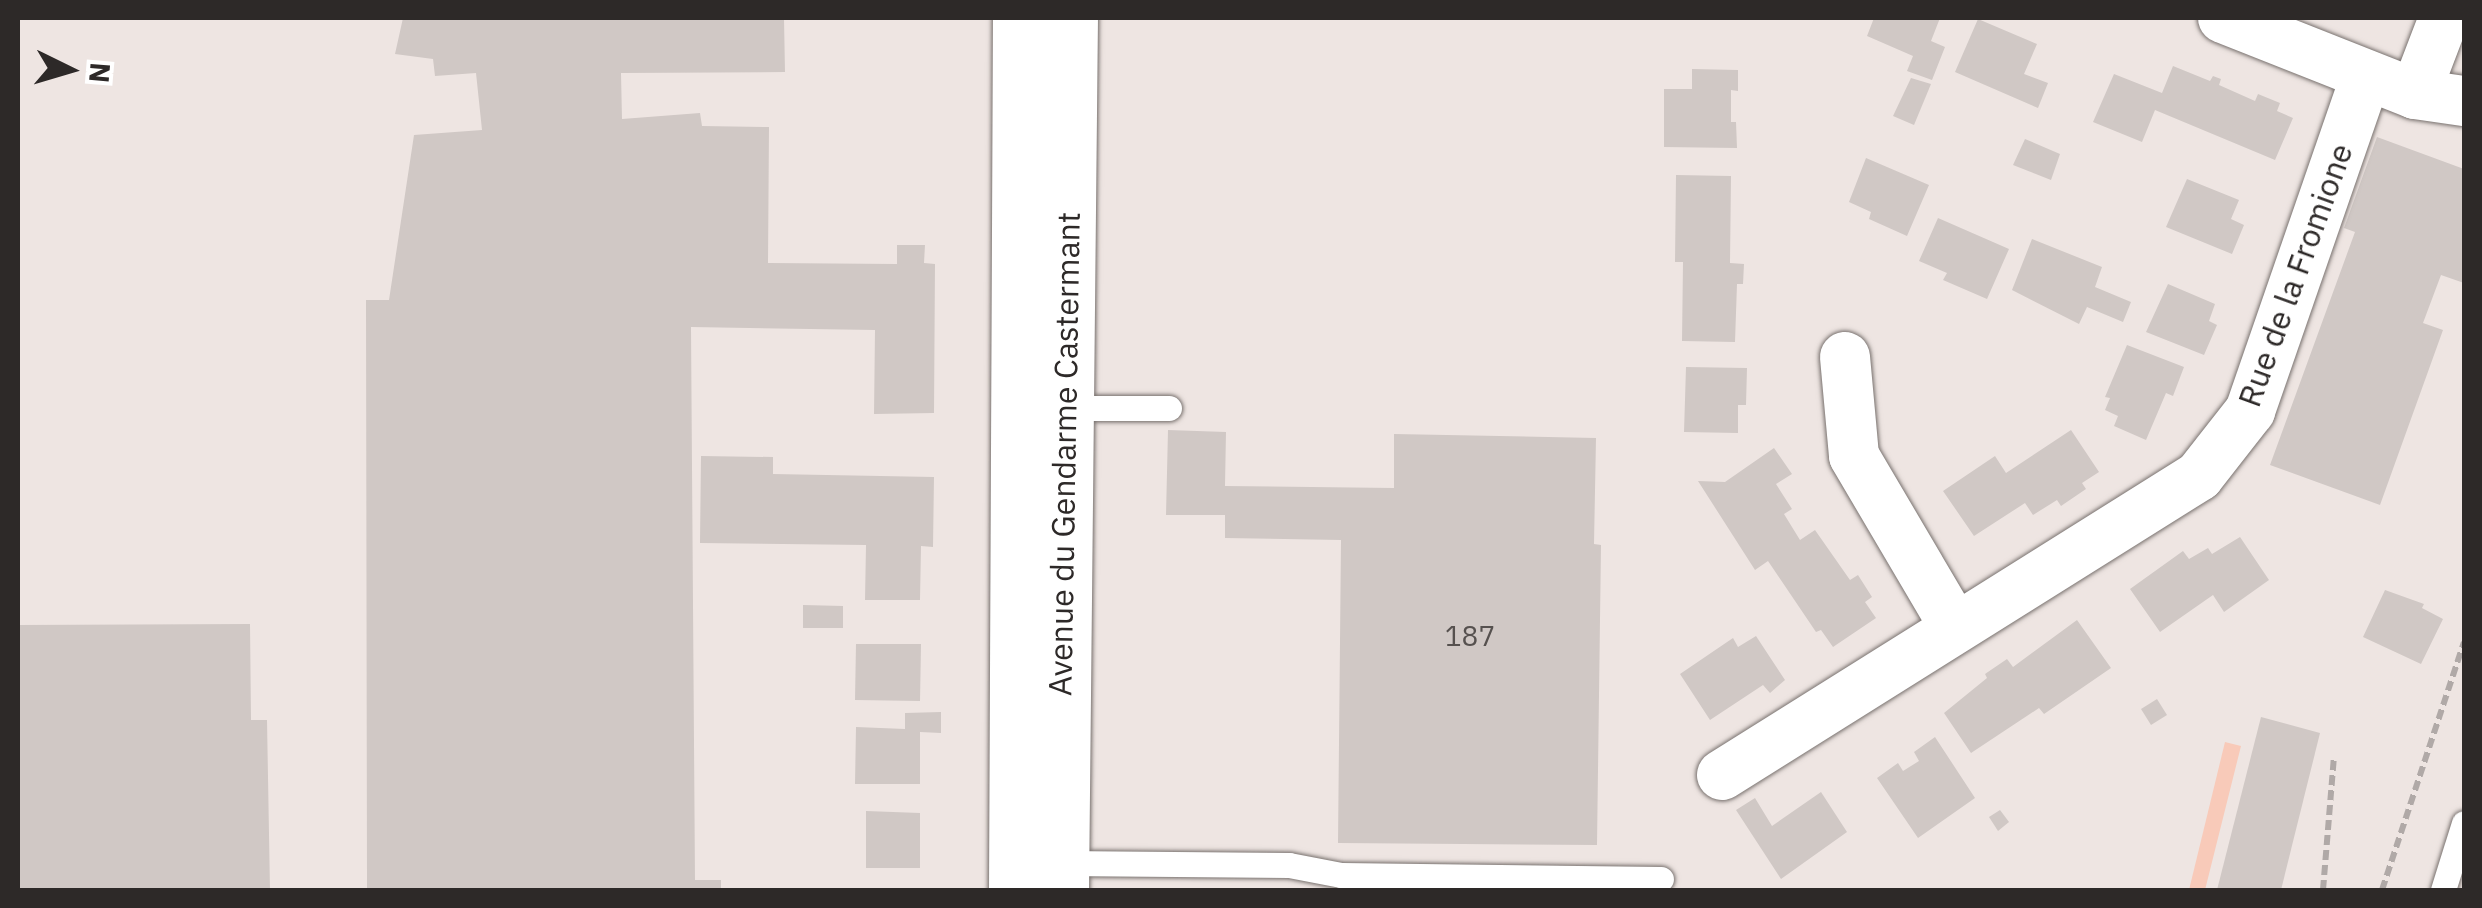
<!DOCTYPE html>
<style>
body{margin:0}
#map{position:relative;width:2482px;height:908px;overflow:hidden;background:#eee5e2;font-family:"IBM Plex Sans",sans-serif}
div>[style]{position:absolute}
.green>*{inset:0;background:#f8cab9}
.building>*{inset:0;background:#d0c8c5}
.path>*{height:6px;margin-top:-3px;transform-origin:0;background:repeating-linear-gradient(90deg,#b0a9a7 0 10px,transparent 0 15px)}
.roads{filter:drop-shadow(0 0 2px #78716e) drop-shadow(0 0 2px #78716e)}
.lane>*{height:25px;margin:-12.5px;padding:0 12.5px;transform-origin:12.5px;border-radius:12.5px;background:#fff}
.street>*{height:50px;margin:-25px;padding:0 25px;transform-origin:25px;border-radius:25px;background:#fff}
.primary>*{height:55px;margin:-27.5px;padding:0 27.5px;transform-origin:27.5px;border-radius:27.5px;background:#fff}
span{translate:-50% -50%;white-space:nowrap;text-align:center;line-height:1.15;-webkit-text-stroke:8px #fff;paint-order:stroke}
.number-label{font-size:28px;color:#56514f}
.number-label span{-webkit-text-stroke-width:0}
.street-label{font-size:32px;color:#2d2928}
.frame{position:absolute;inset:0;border:20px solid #2d2928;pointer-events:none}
.north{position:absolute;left:20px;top:20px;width:100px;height:100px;-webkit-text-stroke:8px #fff;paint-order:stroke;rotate:95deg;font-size:28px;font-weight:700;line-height:40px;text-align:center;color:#2d2928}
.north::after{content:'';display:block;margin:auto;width:35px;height:45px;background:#2d2928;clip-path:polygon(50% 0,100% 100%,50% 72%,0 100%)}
</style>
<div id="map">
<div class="green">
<div style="clip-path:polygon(2225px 742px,2241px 746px,2205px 890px,2189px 890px)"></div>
</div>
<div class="building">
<div style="clip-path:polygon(403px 18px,784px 18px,785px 72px,621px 73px,622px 119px,700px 113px,702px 126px,769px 127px,768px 263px,897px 264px,897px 245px,925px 245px,924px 263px,935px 264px,934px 413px,874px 414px,875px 330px,691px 327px,695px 880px,721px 880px,721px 890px,367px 890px,366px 300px,389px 300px,414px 135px,482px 130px,476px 73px,435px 76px,433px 59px,395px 54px)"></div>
<div style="clip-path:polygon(1874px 18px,1940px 18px,1931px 41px,1945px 47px,1932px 80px,1907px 71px,1913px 56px,1867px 36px)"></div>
<div style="clip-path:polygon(1978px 19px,2037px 44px,2024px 74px,2048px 83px,2038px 108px,1955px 72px)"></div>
<div style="clip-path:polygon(2173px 66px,2210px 81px,2213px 76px,2221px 79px,2219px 85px,2255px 101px,2258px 94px,2280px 103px,2277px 111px,2293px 118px,2275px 160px,2155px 110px,2142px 142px,2093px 122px,2114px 74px,2162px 93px)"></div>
<div style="clip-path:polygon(1692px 69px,1738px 70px,1738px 91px,1731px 90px,1731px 122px,1736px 122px,1737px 148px,1664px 147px,1664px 89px,1692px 89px)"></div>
<div style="clip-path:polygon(1911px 78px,1931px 84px,1914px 125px,1893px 116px)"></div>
<div style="clip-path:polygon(2377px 137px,2464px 169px,2464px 283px,2441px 275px,2423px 323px,2443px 330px,2380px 505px,2270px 465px,2355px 232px,2344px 228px)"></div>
<div style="clip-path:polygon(2025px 139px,2060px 154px,2051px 180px,2013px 165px)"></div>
<div style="clip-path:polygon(1866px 158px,1929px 185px,1907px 236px,1869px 219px,1871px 212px,1849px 202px)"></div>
<div style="clip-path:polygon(1676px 175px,1731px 176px,1730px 263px,1744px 264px,1743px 284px,1737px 284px,1735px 342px,1682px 341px,1683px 262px,1675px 262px)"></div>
<div style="clip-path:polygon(2187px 179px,2239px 200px,2231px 219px,2244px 225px,2232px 254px,2166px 227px)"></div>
<div style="clip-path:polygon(1938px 218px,2009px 249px,1987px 299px,1943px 280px,1947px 273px,1919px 261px)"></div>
<div style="clip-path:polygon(2032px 239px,2102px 267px,2095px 287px,2131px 302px,2123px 322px,2087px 307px,2079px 324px,2012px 290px)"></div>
<div style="clip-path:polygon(2168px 284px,2215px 304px,2209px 321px,2217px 325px,2204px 355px,2146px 332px)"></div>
<div style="clip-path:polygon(2127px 345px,2184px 367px,2173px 396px,2166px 393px,2146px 440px,2114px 426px,2118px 416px,2105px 410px,2110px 398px,2105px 397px)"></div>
<div style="clip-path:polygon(1686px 367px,1747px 368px,1746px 405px,1738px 405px,1738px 433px,1684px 432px)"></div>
<div style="clip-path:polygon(1168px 430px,1226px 432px,1225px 486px,1394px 488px,1394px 434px,1596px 438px,1594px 544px,1601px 545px,1597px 845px,1338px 843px,1341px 540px,1225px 538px,1225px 515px,1166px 515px)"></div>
<div style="clip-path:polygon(2071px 430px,2099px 472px,2082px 483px,2086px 489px,2061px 506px,2057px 500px,2033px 515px,2025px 503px,1974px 536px,1943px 491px,1995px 456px,2006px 473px)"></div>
<div style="clip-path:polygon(1774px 448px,1792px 474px,1776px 484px,1792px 509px,1784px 514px,1800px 540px,1815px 530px,1850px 580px,1858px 575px,1872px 597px,1865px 602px,1876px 618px,1833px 647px,1821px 630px,1816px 632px,1768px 561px,1755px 570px,1698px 481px,1725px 482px)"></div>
<div style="clip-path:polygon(701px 456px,773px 457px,773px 474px,934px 477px,933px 547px,921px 546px,920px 600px,865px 600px,866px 545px,700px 543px)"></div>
<div style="clip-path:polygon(2240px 537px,2269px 580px,2224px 612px,2213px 595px,2160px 632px,2130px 589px,2183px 551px,2189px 559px,2208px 548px,2212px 554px)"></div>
<div style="clip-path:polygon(2385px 590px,2424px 604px,2422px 608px,2443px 619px,2421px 664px,2363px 637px)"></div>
<div style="clip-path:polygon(803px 605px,843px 606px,843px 628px,803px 628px)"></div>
<div style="clip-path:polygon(2077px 620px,2111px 668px,2044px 714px,2039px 708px,1971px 753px,1944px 713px,1987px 678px,1985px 674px,2007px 659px,2013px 667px)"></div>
<div style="clip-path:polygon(250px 624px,251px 720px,267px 720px,270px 890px,18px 890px,18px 625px)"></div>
<div style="clip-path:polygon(1756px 636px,1785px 680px,1770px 693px,1763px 685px,1710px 720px,1680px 674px,1733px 638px,1738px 647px)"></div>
<div style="clip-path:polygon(856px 644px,921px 644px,920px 701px,855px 700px)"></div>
<div style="clip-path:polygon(2157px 699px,2167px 715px,2151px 725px,2141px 709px)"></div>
<div style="clip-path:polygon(941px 712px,941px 733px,920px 732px,920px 784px,855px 784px,856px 727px,905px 729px,905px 713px)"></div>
<div style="clip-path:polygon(2261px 717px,2320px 733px,2281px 890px,2217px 890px)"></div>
<div style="clip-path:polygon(1935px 737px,1975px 798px,1918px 838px,1877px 778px,1898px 763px,1903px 771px,1919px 761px,1914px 752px)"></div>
<div style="clip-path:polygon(1821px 792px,1847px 832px,1781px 879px,1736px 810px,1755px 798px,1772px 826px)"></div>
<div style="clip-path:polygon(2000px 810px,2009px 822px,1998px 831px,1989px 817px)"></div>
<div style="clip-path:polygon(866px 811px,920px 813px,920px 868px,866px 868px)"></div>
</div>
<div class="path">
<div style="left:2323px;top:890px;width:133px;rotate:-85.3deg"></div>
<div style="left:2382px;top:890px;width:261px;rotate:-71.7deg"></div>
</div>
<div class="roads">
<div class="lane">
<div style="left:1065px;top:408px;width:104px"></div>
<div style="left:1061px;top:863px;width:228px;rotate:0.5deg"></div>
<div style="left:1289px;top:865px;width:53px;rotate:10.9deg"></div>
<div style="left:1341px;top:875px;width:320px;rotate:0.7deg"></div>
<div style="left:2443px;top:890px;width:70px;rotate:-72.6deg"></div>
</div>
<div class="street">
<div style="left:2223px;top:18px;width:206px;rotate:21.6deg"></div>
<div style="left:2415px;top:94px;width:49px;rotate:8.1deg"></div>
<div style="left:2415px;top:94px;width:81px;rotate:-69.1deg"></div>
<div style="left:1845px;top:357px;width:99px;rotate:84.8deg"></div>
<div style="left:1854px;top:456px;width:197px;rotate:59.5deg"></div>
<div style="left:1722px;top:775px;width:563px;rotate:-32.08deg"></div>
<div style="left:2199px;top:476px;width:83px;rotate:-51.9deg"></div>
<div style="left:2250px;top:411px;width:355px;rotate:-70.9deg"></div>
</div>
<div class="primary">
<div style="left:1016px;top:890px;width:872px;rotate:-89.74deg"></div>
<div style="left:1061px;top:890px;width:872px;rotate:-89.41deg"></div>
</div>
</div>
<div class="number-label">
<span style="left:1470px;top:636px">187</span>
</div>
<div class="street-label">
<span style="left:2295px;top:275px;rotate:-70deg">Rue de la Fromione</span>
<span style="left:1064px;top:454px;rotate:-89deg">Avenue du Gendarme Castermant</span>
</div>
<div class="frame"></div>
<div class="north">N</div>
</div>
